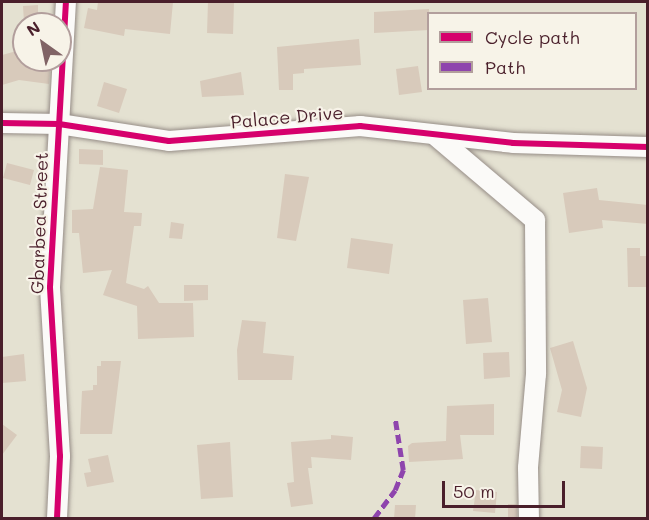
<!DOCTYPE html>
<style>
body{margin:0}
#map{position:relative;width:649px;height:520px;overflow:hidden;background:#e4e1d1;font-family:Mali,sans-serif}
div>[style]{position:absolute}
.building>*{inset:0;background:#d8cabb}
.roads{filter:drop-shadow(0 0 2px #968d87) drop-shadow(0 0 2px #968d87)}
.street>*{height:20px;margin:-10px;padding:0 10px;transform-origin:10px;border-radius:10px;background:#fbfaf8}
.quiet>*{height:4.5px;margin-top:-2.25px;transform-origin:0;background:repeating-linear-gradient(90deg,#8e44ad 0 9px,transparent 0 13.5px)}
.cycleway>*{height:6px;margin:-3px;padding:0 3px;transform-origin:3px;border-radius:3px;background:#d6006c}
span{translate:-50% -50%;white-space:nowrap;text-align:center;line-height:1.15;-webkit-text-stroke:4.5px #f7f3e8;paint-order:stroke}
.street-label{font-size:18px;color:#4a1f2b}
.frame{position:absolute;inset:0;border:3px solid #4a1f2b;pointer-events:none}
.legend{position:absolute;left:427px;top:12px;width:210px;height:78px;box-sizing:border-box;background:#f7f3e8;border:2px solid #b29e9c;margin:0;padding:8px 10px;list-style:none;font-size:18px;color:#4a1f2b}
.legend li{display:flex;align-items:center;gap:12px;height:30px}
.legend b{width:30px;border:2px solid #b29e9c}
.north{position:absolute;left:12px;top:12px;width:60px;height:60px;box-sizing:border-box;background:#f7f3e8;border:2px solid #b29e9c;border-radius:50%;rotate:327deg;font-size:16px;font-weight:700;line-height:24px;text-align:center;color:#4a1f2b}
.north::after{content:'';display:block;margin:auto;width:21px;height:27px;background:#806365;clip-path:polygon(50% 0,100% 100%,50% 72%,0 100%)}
.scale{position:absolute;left:442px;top:481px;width:123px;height:27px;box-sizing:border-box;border:3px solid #4a1f2b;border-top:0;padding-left:8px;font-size:18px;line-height:21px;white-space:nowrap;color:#4a1f2b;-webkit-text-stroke:4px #f7f3e8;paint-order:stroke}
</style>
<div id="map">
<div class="building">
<div style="clip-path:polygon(98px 2px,173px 2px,170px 34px,125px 29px,124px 36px,84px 28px,88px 8px,97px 10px)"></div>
<div style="clip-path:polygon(208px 2px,234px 2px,233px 34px,207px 33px)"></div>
<div style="clip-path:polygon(38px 5px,38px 22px,24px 22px,23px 6px)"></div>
<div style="clip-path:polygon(429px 9px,429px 30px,374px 33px,374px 12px)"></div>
<div style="clip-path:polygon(359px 39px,361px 65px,304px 69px,304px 73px,293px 74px,293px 90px,279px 90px,277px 47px)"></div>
<div style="clip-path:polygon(24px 49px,24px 66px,50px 69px,49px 84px,19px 80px,2px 85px,2px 55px)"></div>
<div style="clip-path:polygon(418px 66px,422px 92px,399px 95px,396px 69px)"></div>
<div style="clip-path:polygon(241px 72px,244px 95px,202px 97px,200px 81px)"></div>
<div style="clip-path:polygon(104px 82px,127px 89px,119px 113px,97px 106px)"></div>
<div style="clip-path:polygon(79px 149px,103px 150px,103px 165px,79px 164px)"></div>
<div style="clip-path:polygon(7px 163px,34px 170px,30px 185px,3px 178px)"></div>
<div style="clip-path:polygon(100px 167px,128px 170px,124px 212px,142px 213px,141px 226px,134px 226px,126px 283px,144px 289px,148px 286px,159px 303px,193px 303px,194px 337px,138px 339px,137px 306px,103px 295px,112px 270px,83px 273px,79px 233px,72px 233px,72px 210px,93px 209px)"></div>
<div style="clip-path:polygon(285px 174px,309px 177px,296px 241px,277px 238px)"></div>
<div style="clip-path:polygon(597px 188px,599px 200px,648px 205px,648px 224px,602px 220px,603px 228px,569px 233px,563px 193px)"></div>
<div style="clip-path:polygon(171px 222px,184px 224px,182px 239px,169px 238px)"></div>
<div style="clip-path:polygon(351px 238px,393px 244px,389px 274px,347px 268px)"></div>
<div style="clip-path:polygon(627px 248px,640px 248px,640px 256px,648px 256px,648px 287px,628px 287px)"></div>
<div style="clip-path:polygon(184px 285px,208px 285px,208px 300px,184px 301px)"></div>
<div style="clip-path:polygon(488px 298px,492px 342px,466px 344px,463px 300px)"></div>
<div style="clip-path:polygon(242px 320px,266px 322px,263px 353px,294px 356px,292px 380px,238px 380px,237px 350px)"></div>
<div style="clip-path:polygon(573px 341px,587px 388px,581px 417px,557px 412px,562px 390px,550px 348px)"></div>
<div style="clip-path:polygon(509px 352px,510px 377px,484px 379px,483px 353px)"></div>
<div style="clip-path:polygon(24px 354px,26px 381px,2px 383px,2px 357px)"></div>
<div style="clip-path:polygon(101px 361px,121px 361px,112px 434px,80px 434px,82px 391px,93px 390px,93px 385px,97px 385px,97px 366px,101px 366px)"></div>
<div style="clip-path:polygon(494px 404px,494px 435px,460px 435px,463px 459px,409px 462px,408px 446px,412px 443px,446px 441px,447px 406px)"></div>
<div style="clip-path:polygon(2px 424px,17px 435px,2px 455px)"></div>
<div style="clip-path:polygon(331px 435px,353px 437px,351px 460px,311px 457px,312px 468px,308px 468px,313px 504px,291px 507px,287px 483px,294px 482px,291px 442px,331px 439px)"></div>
<div style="clip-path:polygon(230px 442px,233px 497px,201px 499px,197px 445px)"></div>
<div style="clip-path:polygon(581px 446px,603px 447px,602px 469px,580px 468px)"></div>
<div style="clip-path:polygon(108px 455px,114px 482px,87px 487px,84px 473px,91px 472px,88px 459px)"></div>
<div style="clip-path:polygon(476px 490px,497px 492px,495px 513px,473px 511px)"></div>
<div style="clip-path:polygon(508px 504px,517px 504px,517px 519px,508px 519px)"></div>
<div style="clip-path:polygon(395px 505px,416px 505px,415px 519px,394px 519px)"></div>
</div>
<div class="roads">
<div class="street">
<div style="left:2px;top:123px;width:57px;rotate:1deg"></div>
<div style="left:59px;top:124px;width:111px;rotate:8.8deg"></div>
<div style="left:169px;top:141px;width:192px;rotate:-4.5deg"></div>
<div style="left:360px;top:126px;width:154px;rotate:6.3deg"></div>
<div style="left:513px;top:143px;width:135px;rotate:1.7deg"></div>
<div style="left:436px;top:136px;width:130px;rotate:40.3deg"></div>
<div style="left:535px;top:220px;width:154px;rotate:89.6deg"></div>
<div style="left:536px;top:374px;width:94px;rotate:94.9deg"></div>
<div style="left:528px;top:468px;width:50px;rotate:88.9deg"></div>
<div style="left:57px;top:518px;width:62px;rotate:-87.2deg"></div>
<div style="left:60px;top:456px;width:169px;rotate:-93.4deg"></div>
<div style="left:50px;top:287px;width:285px;rotate:-86.8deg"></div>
</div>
</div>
<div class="quiet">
<div style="left:374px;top:518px;width:35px;rotate:-53deg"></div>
<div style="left:395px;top:490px;width:22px;rotate:-68deg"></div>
<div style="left:403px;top:470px;width:52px;rotate:-98.9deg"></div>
</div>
<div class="cycleway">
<div style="left:2px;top:123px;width:57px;rotate:1deg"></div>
<div style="left:59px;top:124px;width:111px;rotate:8.8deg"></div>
<div style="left:169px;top:141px;width:192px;rotate:-4.5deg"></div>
<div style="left:360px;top:126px;width:154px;rotate:6.3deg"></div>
<div style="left:513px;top:143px;width:135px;rotate:1.7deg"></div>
<div style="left:57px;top:518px;width:62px;rotate:-87.2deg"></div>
<div style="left:60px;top:456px;width:169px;rotate:-93.4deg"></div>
<div style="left:50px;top:287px;width:285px;rotate:-86.8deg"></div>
</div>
<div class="street-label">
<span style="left:287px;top:117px;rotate:-5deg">Palace Drive</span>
<span style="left:39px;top:223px;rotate:-88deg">Gbarbea Street</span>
</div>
<div class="frame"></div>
<ul class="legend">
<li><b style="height:8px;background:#d6006c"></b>Cycle path</li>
<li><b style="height:8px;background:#8e44ad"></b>Path</li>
</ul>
<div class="north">N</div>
<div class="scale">50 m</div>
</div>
